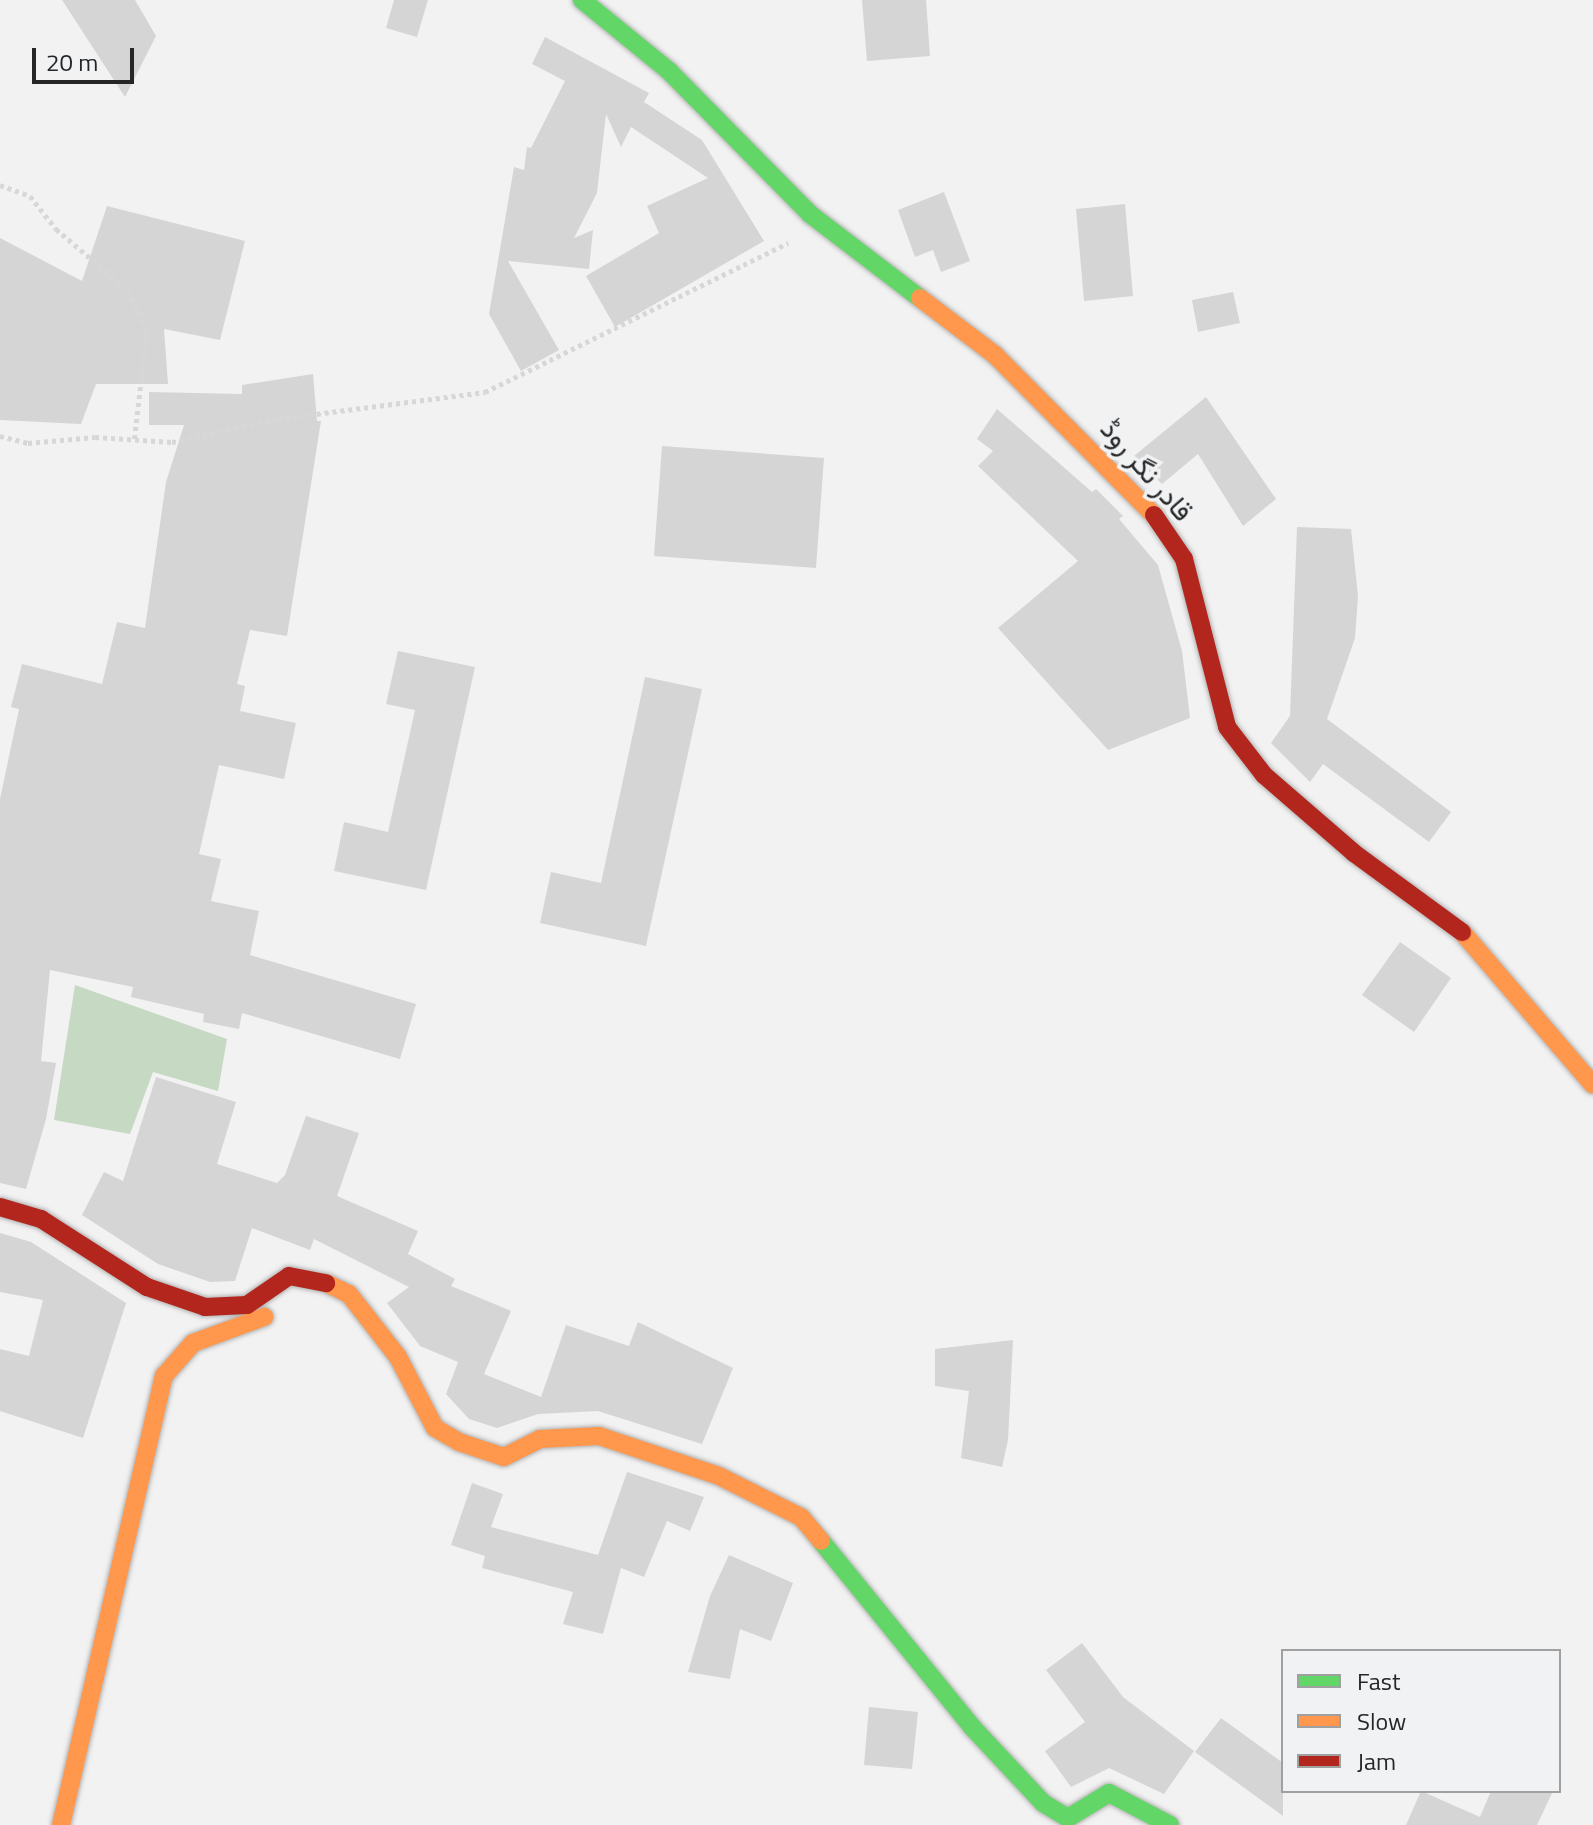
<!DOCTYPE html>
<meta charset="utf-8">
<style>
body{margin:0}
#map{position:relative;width:1593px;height:1825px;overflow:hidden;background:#f2f2f2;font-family:"Titillium Web",Vazirmatn,sans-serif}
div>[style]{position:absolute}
.forest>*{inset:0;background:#c6d9c3}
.building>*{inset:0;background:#d6d5d5}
.path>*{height:5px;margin-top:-2.5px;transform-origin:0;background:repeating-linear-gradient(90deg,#d6d7d7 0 4px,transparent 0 8px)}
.roads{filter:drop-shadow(0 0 2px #b3b3b3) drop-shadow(0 0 2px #b3b3b3)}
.fast>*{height:18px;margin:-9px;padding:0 9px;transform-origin:9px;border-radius:9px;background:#63d668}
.slow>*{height:18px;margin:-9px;padding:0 9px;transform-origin:9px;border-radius:9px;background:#ff974d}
.jam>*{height:18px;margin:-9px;padding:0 9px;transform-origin:9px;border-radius:9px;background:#b3261e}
span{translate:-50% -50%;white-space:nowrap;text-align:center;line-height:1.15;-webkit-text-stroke:7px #f1f2f3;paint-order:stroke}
.street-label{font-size:28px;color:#262627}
.legend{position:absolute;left:1281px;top:1649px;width:280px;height:144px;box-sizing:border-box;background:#f1f2f3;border:2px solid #a0a0a1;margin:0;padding:10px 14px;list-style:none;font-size:24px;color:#262627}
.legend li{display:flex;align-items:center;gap:16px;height:40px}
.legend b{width:40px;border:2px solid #a0a0a1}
.scale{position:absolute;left:32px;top:48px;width:102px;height:36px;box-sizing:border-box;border:4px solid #262627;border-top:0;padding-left:10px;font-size:24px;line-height:28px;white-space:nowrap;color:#262627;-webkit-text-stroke:6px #f1f2f3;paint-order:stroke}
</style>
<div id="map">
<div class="forest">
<div style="clip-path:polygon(75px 985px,227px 1039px,218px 1091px,153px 1072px,130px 1134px,54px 1120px)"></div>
</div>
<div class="building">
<div style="clip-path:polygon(62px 0,135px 0,156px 36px,125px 97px)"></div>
<div style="clip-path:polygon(394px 0,428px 0,417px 37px,386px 28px)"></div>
<div style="clip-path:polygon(862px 0,926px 0,930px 56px,867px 61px)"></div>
<div style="clip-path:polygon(545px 37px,649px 93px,644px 102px,702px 140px,764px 241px,615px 327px,586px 276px,659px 233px,647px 206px,708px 178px,631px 127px,621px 147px,606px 114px,597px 193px,574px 238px,593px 230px,589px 269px,508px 261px,559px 350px,521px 371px,489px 314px,514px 167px,524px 170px,527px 147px,531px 148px,565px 81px,532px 64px)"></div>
<div style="clip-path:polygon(944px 192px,970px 261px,941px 272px,933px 250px,915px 257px,898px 210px)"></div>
<div style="clip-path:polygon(1125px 204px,1133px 296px,1084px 301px,1076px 209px)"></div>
<div style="clip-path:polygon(107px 206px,245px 241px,220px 340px,164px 329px,168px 384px,96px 384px,81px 424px,0 420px,0 238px,82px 281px)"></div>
<div style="clip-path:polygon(1233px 292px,1240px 323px,1198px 332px,1192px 300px)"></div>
<div style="clip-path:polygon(313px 374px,317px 421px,321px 421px,287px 636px,250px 630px,237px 684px,245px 686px,240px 711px,296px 723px,284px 779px,219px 765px,199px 854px,221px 859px,211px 901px,259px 911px,250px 955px,416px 1004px,400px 1059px,242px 1013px,239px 1029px,203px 1022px,204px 1014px,131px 997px,133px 987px,50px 970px,41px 1061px,56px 1063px,46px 1119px,26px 1189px,0 1183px,0 799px,19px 709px,11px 707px,22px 664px,102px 684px,117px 622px,145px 628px,166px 482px,184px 425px,149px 425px,149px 392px,242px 394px,242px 385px)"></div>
<div style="clip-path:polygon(1206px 397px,1276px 499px,1243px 526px,1198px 454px,1162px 484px,1134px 456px)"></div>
<div style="clip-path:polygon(997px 409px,1092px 492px,1096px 489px,1123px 516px,1119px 519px,1158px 565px,1182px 651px,1190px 718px,1108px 750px,998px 628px,1078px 561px,978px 466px,993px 451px,977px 439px)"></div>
<div style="clip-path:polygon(662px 446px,824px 458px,816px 568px,654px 556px)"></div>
<div style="clip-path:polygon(1297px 527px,1351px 529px,1358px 596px,1355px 638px,1327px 719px,1451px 812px,1429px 842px,1323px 764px,1310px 782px,1271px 743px,1290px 716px)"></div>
<div style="clip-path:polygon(398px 651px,475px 667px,426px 890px,334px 871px,344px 822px,388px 832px,415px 710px,386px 704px)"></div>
<div style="clip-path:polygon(645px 677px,702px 689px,646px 946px,540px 923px,551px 872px,601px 883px)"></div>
<div style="clip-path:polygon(1400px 942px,1451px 978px,1414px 1032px,1362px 995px)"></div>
<div style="clip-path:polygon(156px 1077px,236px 1102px,217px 1164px,277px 1183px,285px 1175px,306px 1116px,359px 1133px,337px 1196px,418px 1231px,408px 1254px,455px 1279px,451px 1286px,511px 1311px,484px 1374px,541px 1397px,566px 1325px,629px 1346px,638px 1322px,733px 1368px,702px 1444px,598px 1411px,538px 1414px,497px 1428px,469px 1419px,446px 1394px,458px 1362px,420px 1346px,387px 1303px,409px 1287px,314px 1239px,310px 1250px,252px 1228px,235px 1281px,210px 1282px,158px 1264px,82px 1215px,104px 1172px,123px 1181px)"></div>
<div style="clip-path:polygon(0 1233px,31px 1242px,126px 1303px,83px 1438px,0 1411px,0 1349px,29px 1356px,43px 1300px,0 1292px)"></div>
<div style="clip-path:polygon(1013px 1340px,1008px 1440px,1002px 1467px,961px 1458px,969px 1391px,935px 1386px,935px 1349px)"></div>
<div style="clip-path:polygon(627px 1472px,704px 1497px,690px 1531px,667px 1521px,644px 1577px,621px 1568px,603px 1634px,563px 1624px,573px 1592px,482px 1568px,485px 1556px,451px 1545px,472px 1483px,503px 1494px,491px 1527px,598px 1555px)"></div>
<div style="clip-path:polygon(729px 1555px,793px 1583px,771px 1641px,740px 1629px,730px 1679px,688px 1672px,710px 1596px)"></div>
<div style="clip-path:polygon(1082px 1643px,1123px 1697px,1194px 1751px,1164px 1794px,1109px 1768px,1071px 1787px,1045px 1751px,1085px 1722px,1046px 1670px)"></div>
<div style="clip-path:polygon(869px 1707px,918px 1712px,912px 1769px,864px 1765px)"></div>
<div style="clip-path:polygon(1221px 1718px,1283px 1763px,1283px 1816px,1195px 1752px)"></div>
<div style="clip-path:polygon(1421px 1791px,1480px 1817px,1491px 1791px,1553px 1791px,1537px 1825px,1406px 1825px)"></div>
</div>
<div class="path">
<div style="left:0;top:185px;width:32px;rotate:20deg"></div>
<div style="left:30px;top:196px;width:42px;rotate:51.8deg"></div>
<div style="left:56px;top:229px;width:94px;rotate:40.3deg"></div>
<div style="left:128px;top:290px;width:45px;rotate:65.1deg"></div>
<div style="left:147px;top:331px;width:111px;rotate:96.7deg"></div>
<div style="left:0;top:436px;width:29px;rotate:14deg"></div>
<div style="left:28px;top:443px;width:67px;rotate:-5.1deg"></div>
<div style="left:95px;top:437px;width:77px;rotate:3.7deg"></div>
<div style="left:172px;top:442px;width:107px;rotate:-12.4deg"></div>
<div style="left:277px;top:419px;width:210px;rotate:-7.4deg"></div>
<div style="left:485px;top:392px;width:338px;rotate:-26.2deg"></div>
</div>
<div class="roads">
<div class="fast">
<div style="left:582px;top:0;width:112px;rotate:39.2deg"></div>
<div style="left:669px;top:71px;width:201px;rotate:45.4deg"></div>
<div style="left:810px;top:214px;width:138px;rotate:37.4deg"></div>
<div style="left:821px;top:1541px;width:240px;rotate:50.9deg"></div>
<div style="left:972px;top:1727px;width:104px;rotate:46.9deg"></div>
<div style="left:1043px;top:1803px;width:29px;rotate:31deg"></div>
<div style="left:1068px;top:1818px;width:48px;rotate:-31.4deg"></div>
<div style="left:1109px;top:1793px;width:69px;rotate:27.7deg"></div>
</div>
<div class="slow">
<div style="left:920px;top:298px;width:94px;rotate:37.2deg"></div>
<div style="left:995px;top:355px;width:226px;rotate:45.2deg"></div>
<div style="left:1462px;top:932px;width:201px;rotate:49.4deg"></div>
<div style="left:326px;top:1283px;width:25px;rotate:26deg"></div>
<div style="left:349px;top:1294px;width:80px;rotate:52.1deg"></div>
<div style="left:398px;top:1357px;width:80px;rotate:62.5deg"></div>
<div style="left:435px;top:1428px;width:28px;rotate:30deg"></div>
<div style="left:459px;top:1442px;width:47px;rotate:18.4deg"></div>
<div style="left:504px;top:1457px;width:40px;rotate:-26.6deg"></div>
<div style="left:540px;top:1439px;width:59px;rotate:-2.9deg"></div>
<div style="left:599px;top:1436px;width:126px;rotate:18.4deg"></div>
<div style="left:719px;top:1476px;width:92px;rotate:26.6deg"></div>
<div style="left:801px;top:1517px;width:31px;rotate:50deg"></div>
<div style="left:61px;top:1825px;width:461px;rotate:-77.1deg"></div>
<div style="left:164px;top:1376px;width:44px;rotate:-48.7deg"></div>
<div style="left:193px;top:1343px;width:76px;rotate:-20.1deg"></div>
</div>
<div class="jam">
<div style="left:1154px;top:515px;width:53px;rotate:55.7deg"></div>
<div style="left:1184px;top:559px;width:173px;rotate:75.6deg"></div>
<div style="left:1227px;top:727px;width:61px;rotate:52.4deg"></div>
<div style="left:1264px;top:775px;width:119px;rotate:40.9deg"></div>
<div style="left:1354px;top:853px;width:134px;rotate:36.2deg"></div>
<div style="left:0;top:1207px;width:43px;rotate:16.3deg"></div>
<div style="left:41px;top:1219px;width:126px;rotate:32.7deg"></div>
<div style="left:147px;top:1287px;width:61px;rotate:19deg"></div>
<div style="left:205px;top:1307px;width:42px;rotate:-2.7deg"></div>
<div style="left:247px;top:1305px;width:51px;rotate:-34.6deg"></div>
<div style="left:289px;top:1276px;width:38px;rotate:11deg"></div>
</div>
</div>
<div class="street-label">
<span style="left:1147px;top:470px;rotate:49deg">قادر نگر روڈ</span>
</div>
<ul class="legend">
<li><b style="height:10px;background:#63d668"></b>Fast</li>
<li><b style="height:10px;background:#ff974d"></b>Slow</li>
<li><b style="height:10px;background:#b3261e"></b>Jam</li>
</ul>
<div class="scale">20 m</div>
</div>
